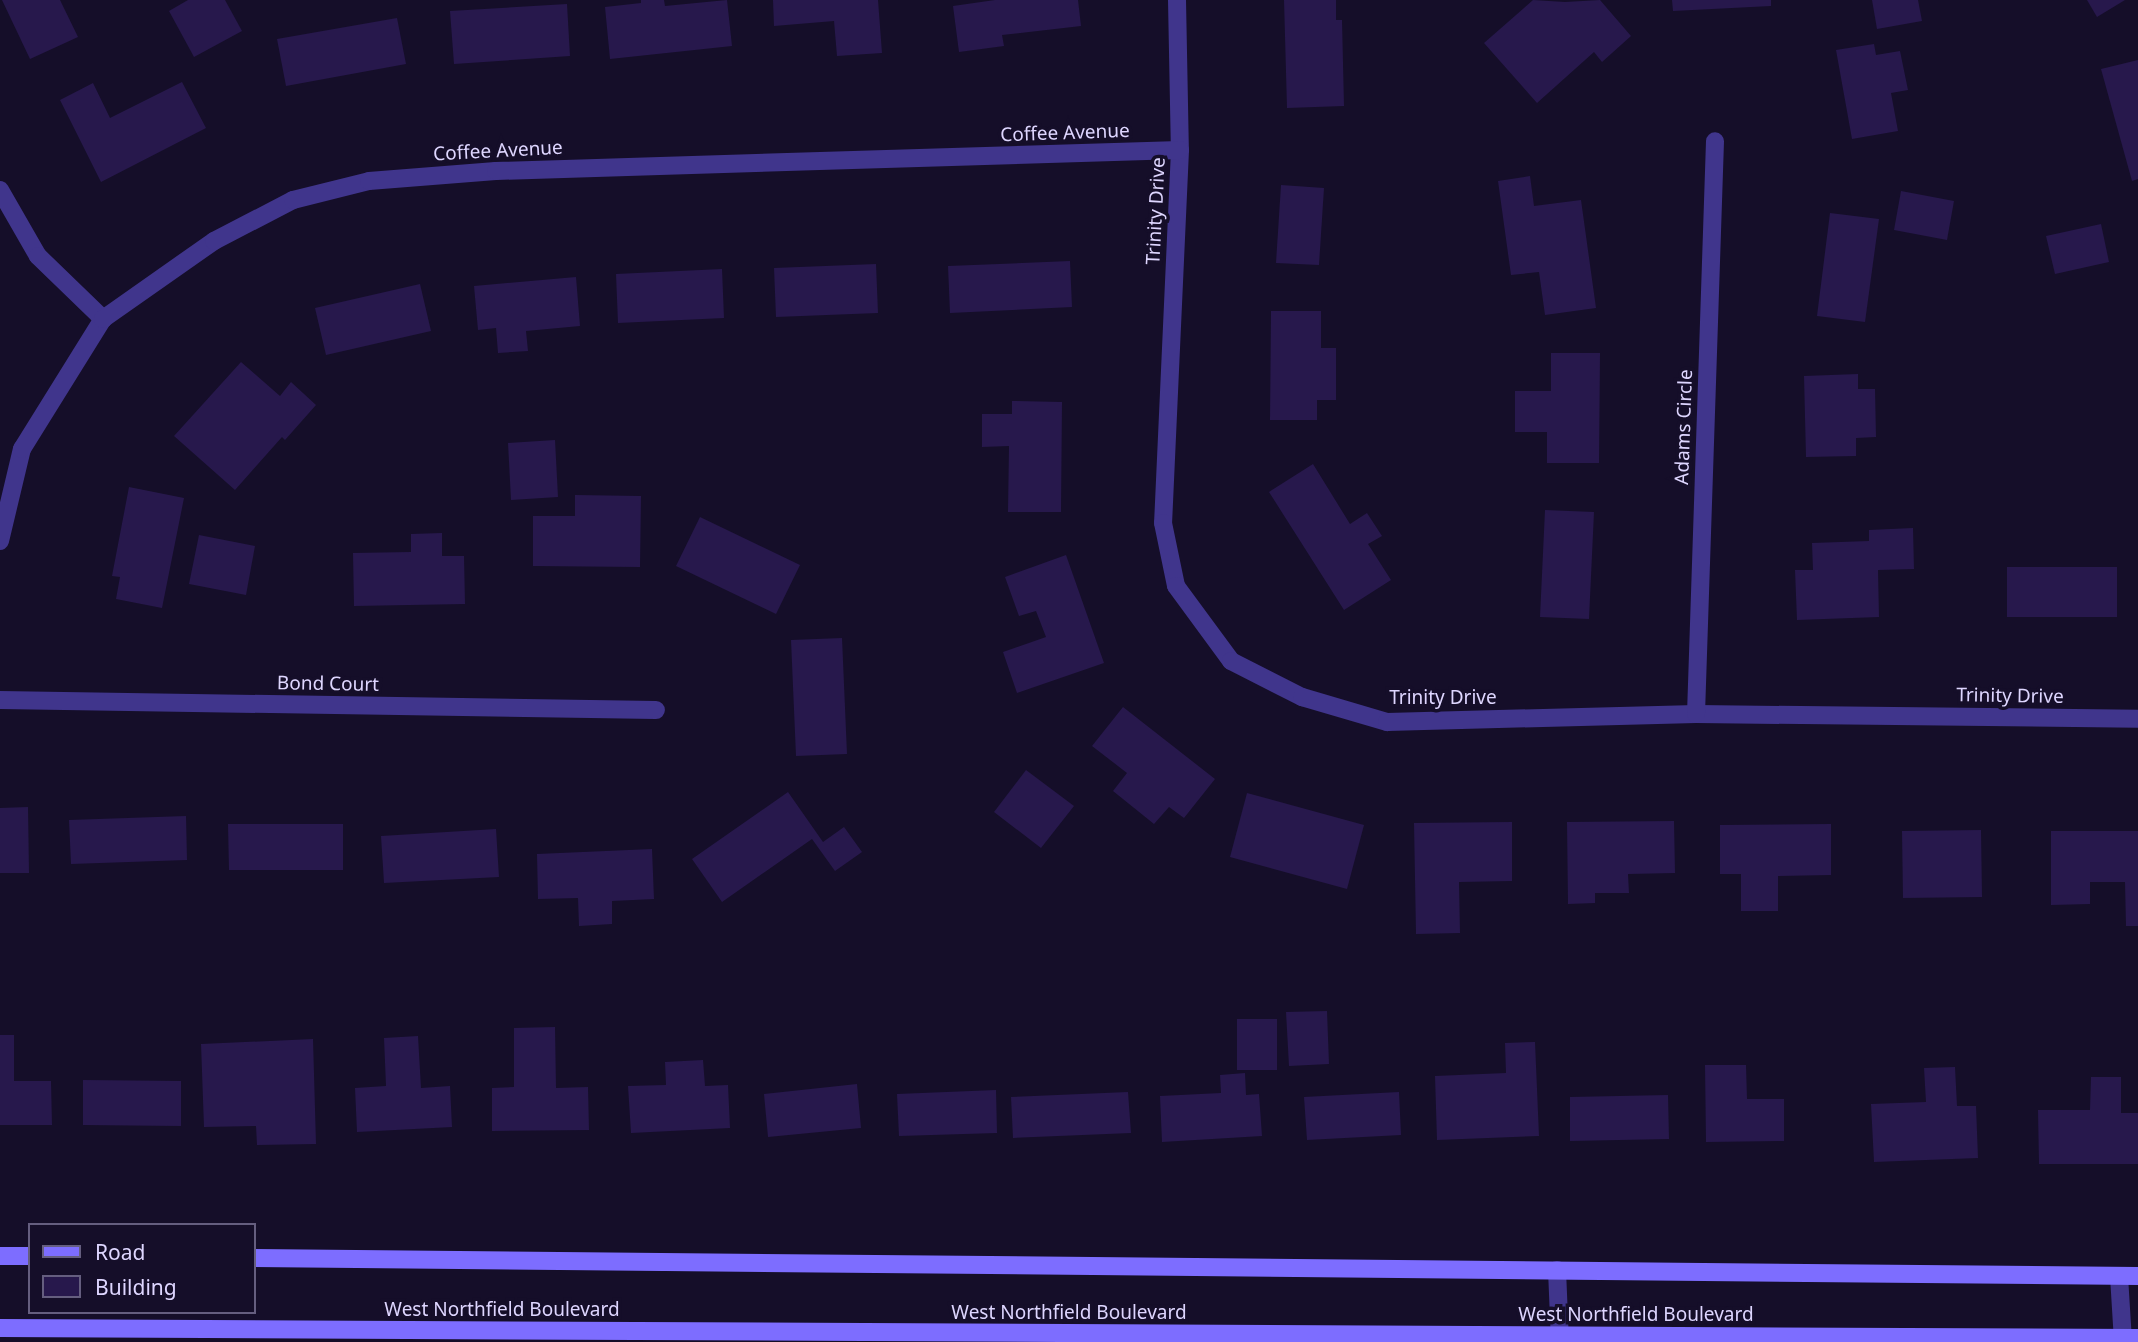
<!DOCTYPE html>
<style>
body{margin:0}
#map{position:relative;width:2138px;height:1342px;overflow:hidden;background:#150e29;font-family:"Noto Sans",sans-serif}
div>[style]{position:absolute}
.building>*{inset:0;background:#27184c}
.minor>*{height:18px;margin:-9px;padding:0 9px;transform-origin:9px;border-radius:9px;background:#40358c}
.secondary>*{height:18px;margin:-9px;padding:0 9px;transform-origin:9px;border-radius:9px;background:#7d6dff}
span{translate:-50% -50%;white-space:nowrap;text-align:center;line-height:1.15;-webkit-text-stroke:7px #150e29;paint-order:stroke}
.street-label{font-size:19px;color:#ded6ff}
.legend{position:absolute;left:28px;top:1223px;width:228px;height:91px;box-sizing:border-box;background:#150e29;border:2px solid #655e7f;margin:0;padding:9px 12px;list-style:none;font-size:21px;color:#ded6ff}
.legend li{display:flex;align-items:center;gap:14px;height:35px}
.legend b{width:35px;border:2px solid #655e7f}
</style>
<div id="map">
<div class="building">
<div style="clip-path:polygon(2px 0,60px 0,78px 37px,30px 59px)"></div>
<div style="clip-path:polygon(188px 0,225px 0,242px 31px,194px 57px,169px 11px)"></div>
<div style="clip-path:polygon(641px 0,664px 0,665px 6px,727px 0,732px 46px,610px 59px,605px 7px,641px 3px)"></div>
<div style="clip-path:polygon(773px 0,878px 0,882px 53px,837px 56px,834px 21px,774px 26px)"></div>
<div style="clip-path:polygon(1078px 0,1081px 26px,1002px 35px,1004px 46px,959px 52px,953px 6px,995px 0)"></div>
<div style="clip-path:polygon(1284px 0,1336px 0,1336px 20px,1342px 20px,1344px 106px,1287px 108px)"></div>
<div style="clip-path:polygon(1533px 0,1565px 2px,1600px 0,1631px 36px,1602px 62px,1594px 52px,1537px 103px,1484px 43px)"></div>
<div style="clip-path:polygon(1672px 0,1771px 0,1771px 6px,1673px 11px)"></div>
<div style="clip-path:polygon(1872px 0,1918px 0,1922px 21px,1877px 29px)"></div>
<div style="clip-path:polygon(2087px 0,2125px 0,2097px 17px)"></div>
<div style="clip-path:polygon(567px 4px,570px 56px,454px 64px,450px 11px)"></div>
<div style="clip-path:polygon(397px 18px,406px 64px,286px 86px,277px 39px)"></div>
<div style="clip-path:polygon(1874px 44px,1876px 55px,1900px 51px,1908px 90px,1891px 93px,1898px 131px,1852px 139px,1836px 50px)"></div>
<div style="clip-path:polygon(2138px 60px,2138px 179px,2132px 181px,2101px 69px)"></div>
<div style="clip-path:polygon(182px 82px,206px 128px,101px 182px,60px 100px,93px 83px,110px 118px)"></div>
<div style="clip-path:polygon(1530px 176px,1534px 206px,1581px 200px,1596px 308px,1545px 315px,1539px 272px,1511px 275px,1498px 181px)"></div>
<div style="clip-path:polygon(1281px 185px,1324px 188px,1319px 265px,1276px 263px)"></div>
<div style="clip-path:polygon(1901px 191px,1954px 201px,1947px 240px,1894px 230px)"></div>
<div style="clip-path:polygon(1830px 213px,1879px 219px,1865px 322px,1817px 316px)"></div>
<div style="clip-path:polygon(2101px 224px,2109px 262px,2055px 274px,2046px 236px)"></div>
<div style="clip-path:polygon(1070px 261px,1072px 307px,950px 313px,948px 266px)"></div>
<div style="clip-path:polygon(876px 264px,878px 313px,776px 317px,774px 268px)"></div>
<div style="clip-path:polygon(722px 269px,724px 318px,618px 323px,616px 274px)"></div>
<div style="clip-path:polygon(576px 277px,580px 326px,526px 331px,528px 351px,498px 353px,496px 328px,478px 330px,474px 286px)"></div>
<div style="clip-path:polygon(420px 284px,431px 331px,326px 355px,315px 308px)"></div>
<div style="clip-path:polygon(1271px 311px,1321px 311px,1321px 348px,1336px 348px,1336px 400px,1317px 400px,1317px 420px,1270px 420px)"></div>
<div style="clip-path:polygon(1551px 353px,1600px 353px,1599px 463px,1547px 463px,1547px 432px,1515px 432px,1515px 391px,1551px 391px)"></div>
<div style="clip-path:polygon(241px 362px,280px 396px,291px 382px,316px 405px,285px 440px,282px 437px,235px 490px,174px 436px)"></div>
<div style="clip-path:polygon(1858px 374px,1858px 389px,1875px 389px,1876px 437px,1856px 438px,1856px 456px,1806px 457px,1804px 376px)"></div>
<div style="clip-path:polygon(1012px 401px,1062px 402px,1061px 512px,1008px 512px,1009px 446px,982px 447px,982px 414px,1012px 414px)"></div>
<div style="clip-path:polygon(555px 440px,558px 497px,511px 500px,508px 443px)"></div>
<div style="clip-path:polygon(1313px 464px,1350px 524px,1367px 513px,1382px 536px,1368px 544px,1391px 580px,1344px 610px,1269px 492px)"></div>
<div style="clip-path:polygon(129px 487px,184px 498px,162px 608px,116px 599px,120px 577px,112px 576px)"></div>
<div style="clip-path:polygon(575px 495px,641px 496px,640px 567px,533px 566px,533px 516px,575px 516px)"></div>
<div style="clip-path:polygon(1545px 510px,1594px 512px,1589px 619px,1540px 617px)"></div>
<div style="clip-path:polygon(700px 517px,800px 565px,776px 614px,676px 566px)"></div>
<div style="clip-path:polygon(1913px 528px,1914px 569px,1878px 570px,1879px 617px,1797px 620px,1795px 570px,1813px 570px,1812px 543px,1869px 541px,1869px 530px)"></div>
<div style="clip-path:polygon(442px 533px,442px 556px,464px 556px,465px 604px,354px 606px,353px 553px,411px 552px,411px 534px)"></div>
<div style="clip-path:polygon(199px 535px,255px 546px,246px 595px,189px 584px)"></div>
<div style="clip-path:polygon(1066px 555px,1104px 663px,1017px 693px,1003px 652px,1046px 637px,1036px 611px,1019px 616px,1005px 577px)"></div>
<div style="clip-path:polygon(2007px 567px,2117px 567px,2117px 617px,2007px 617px)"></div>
<div style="clip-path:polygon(842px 638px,847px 754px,796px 756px,791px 640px)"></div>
<div style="clip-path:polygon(1123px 707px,1215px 779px,1184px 818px,1169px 807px,1154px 824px,1113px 791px,1127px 773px,1092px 746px)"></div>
<div style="clip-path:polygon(1026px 770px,1074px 806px,1041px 848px,994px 812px)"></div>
<div style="clip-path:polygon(788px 792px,823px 842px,844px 827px,862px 852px,835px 871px,812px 839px,722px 902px,692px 859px)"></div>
<div style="clip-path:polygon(1247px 793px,1364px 825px,1347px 889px,1230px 857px)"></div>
<div style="clip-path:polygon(28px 807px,29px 873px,0 873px,0 808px)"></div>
<div style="clip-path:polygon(186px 816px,187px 860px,71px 864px,69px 820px)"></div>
<div style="clip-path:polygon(1674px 821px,1675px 873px,1628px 874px,1629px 893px,1595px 893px,1595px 903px,1568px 904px,1567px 822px)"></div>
<div style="clip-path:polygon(1512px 822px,1512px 881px,1459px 882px,1460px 933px,1416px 934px,1414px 823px)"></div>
<div style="clip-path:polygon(228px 824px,343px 824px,343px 870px,229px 870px)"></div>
<div style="clip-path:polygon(1831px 824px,1831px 875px,1778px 876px,1778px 911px,1741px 911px,1741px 874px,1720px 874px,1720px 825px)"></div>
<div style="clip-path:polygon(496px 829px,499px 877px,384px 883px,381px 836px)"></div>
<div style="clip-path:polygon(1981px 830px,1982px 897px,1903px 898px,1902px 831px)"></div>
<div style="clip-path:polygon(2051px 831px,2138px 831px,2138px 926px,2126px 926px,2125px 882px,2090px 882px,2090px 904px,2051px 905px)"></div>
<div style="clip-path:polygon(652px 849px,654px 899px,612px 901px,612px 924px,579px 926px,578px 898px,538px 899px,537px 854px)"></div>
<div style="clip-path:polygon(1327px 1011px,1329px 1064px,1289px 1066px,1286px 1012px)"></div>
<div style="clip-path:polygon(1237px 1019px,1277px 1019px,1277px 1070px,1237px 1070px)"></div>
<div style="clip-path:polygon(555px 1027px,556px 1088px,588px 1087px,589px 1130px,492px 1131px,492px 1088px,514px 1087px,514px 1028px)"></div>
<div style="clip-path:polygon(0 1035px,14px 1035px,14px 1081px,51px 1081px,52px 1125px,0 1125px)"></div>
<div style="clip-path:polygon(418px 1036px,421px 1088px,450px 1086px,452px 1127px,357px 1132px,355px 1088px,386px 1086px,384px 1038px)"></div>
<div style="clip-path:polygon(313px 1039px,316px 1144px,257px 1145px,256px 1126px,204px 1127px,201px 1044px)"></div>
<div style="clip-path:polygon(1535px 1042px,1539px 1136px,1437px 1140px,1435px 1076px,1506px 1073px,1505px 1043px)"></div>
<div style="clip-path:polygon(703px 1060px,705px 1086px,728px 1085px,730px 1128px,631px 1133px,628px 1086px,666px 1085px,665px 1062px)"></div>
<div style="clip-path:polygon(1705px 1065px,1746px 1065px,1747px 1099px,1784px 1099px,1784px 1141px,1706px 1142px)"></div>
<div style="clip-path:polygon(1955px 1067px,1957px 1106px,1976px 1106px,1978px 1158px,1874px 1162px,1871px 1104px,1926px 1102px,1924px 1068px)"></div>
<div style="clip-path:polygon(1245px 1073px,1246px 1095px,1259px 1094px,1262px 1136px,1162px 1142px,1160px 1096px,1221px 1093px,1220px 1075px)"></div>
<div style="clip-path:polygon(2091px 1077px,2121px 1077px,2121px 1113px,2138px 1113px,2138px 1164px,2039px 1164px,2038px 1110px,2090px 1110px)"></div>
<div style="clip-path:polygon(83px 1080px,181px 1081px,181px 1126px,83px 1125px)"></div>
<div style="clip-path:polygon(857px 1084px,861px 1128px,768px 1137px,764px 1094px)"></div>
<div style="clip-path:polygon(996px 1090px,997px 1133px,899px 1136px,897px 1094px)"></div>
<div style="clip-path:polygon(1128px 1092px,1131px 1133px,1013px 1138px,1011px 1097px)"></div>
<div style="clip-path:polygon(1399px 1092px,1401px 1135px,1307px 1140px,1304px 1097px)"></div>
<div style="clip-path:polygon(1668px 1095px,1669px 1139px,1570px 1141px,1570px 1097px)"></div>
</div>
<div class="minor">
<div style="left:1177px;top:0;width:150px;rotate:88.9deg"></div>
<div style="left:1180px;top:150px;width:373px;rotate:92.6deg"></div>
<div style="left:1163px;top:523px;width:64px;rotate:78.3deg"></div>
<div style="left:1176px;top:586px;width:93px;rotate:53.7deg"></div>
<div style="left:1231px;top:661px;width:80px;rotate:26.9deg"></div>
<div style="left:1302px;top:697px;width:89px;rotate:16.4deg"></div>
<div style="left:1387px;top:722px;width:309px;rotate:-1.5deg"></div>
<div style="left:1696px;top:714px;width:442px;rotate:0.6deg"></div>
<div style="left:0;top:190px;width:76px;rotate:60.1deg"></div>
<div style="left:38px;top:256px;width:91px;rotate:44.1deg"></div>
<div style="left:0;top:541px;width:95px;rotate:-76.6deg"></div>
<div style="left:22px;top:449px;width:153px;rotate:-58.1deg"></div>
<div style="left:103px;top:319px;width:136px;rotate:-35.1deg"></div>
<div style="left:214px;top:241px;width:89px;rotate:-27.4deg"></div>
<div style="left:293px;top:200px;width:78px;rotate:-14deg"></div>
<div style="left:369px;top:181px;width:127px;rotate:-4.5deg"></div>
<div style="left:496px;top:171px;width:684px;rotate:-1.76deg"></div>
<div style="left:0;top:700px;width:656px;rotate:0.87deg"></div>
<div style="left:1696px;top:714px;width:573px;rotate:-88.1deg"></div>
<div style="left:1557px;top:1270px;width:72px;rotate:87.6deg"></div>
<div style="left:2119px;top:1276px;width:66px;rotate:86.5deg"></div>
</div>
<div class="secondary">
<div style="left:0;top:1256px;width:30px"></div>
<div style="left:254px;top:1258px;width:1884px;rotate:0.55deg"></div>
<div style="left:0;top:1328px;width:2138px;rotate:0.27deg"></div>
</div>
<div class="street-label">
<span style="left:1065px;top:133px;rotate:-2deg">Coffee Avenue</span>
<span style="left:498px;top:151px;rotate:-3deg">Coffee Avenue</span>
<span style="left:1156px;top:211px;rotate:-87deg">Trinity Drive</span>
<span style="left:1684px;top:427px;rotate:-88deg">Adams Circle</span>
<span style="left:328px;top:684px;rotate:1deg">Bond Court</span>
<span style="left:2010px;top:696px;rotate:1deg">Trinity Drive</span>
<span style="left:1443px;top:698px">Trinity Drive</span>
<span style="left:502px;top:1310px">West Northfield Boulevard</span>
<span style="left:1069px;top:1313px">West Northfield Boulevard</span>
<span style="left:1636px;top:1315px">West Northfield Boulevard</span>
</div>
<ul class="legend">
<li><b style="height:9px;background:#7d6dff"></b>Road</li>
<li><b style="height:19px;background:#27184c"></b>Building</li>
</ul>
</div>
